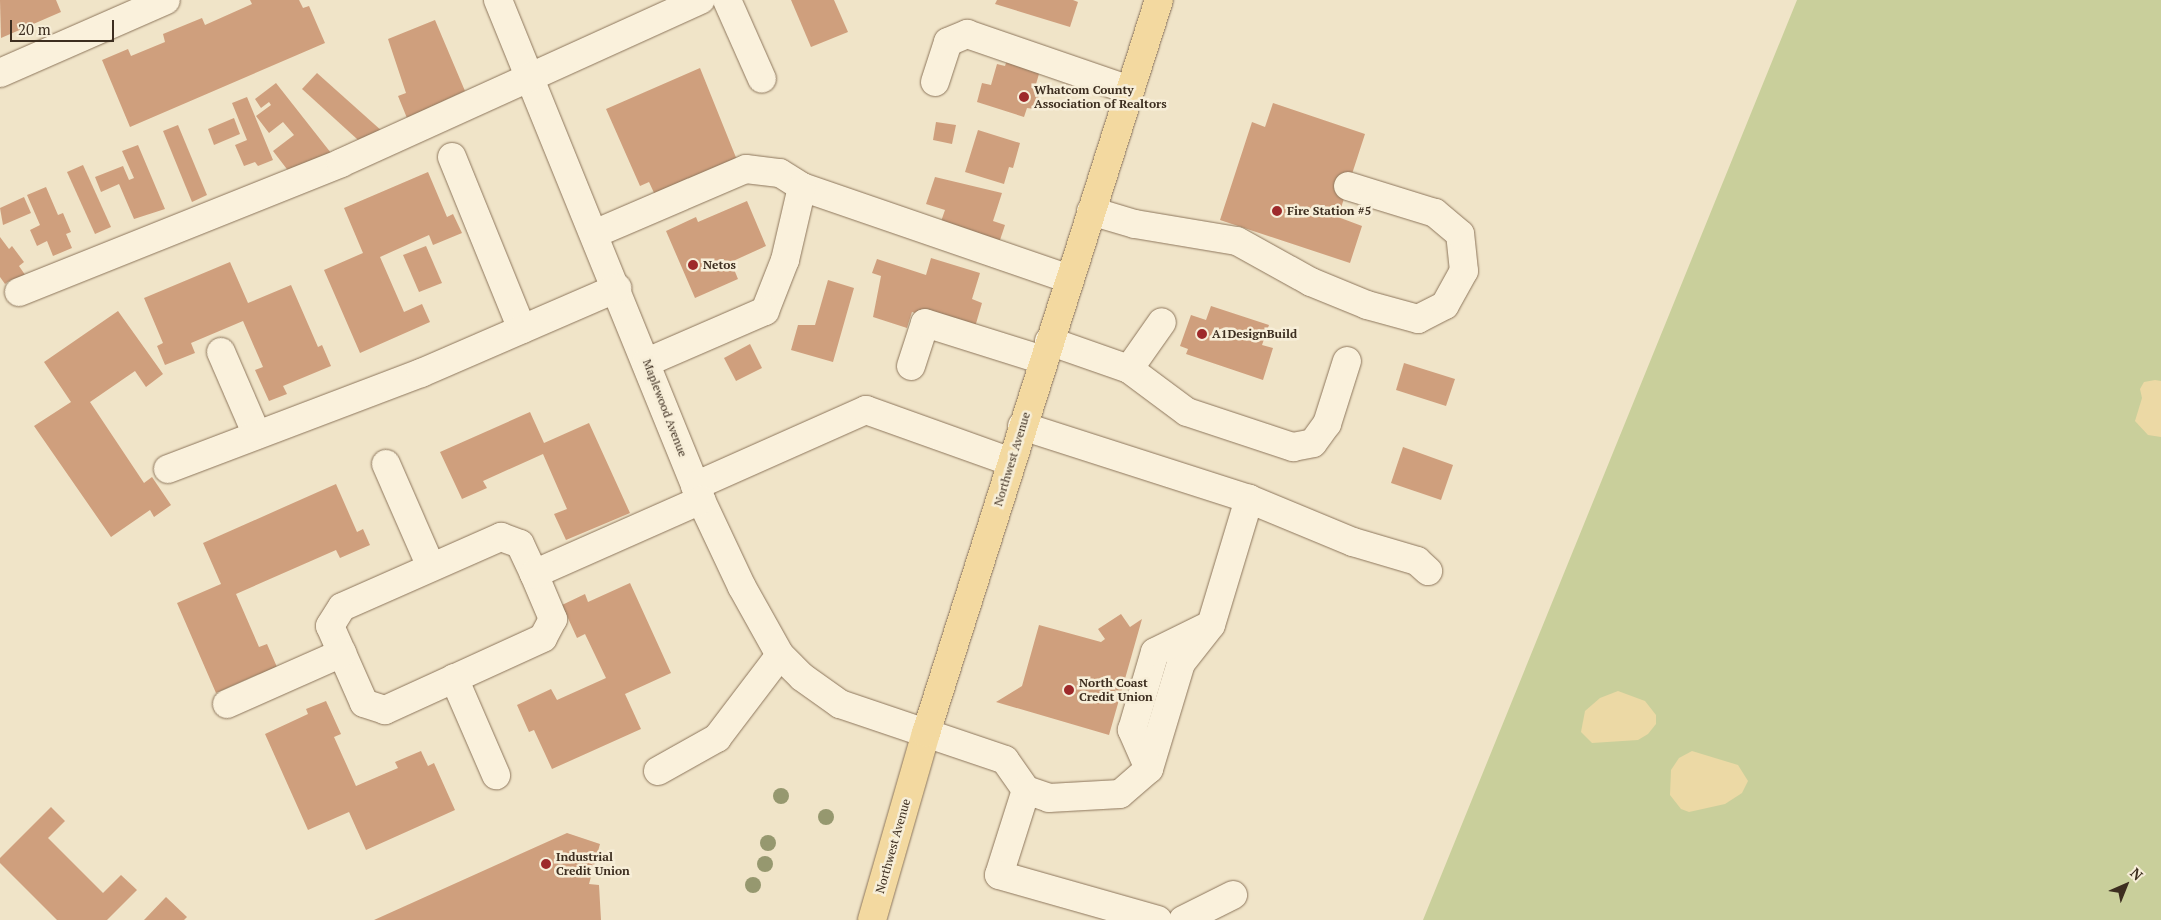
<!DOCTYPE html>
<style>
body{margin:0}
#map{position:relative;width:2161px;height:920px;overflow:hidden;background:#f0e4c8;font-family:"PT Serif",serif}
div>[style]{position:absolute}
.green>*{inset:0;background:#c9cf9b}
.sand>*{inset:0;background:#ecd9a5}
.building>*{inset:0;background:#cf9f7d}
.roads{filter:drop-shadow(0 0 1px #8d765c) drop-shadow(0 0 1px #8d765c)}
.minor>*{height:28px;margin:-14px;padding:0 14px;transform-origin:14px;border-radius:14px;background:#faf1dc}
.major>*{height:28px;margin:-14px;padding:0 14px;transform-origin:14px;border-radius:14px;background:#f3d9a0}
.trees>*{width:16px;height:16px;margin:-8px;border-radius:50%;background:#96986f}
.dots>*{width:14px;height:14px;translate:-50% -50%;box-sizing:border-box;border:2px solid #f7eed8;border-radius:50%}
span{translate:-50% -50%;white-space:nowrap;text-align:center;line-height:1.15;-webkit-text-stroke:5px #f7eed8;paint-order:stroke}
.poi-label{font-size:12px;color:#3d2e20;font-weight:700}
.left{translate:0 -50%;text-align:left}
.street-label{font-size:12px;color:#3d2e20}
.north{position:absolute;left:2101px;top:860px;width:50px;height:50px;-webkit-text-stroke:4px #f7eed8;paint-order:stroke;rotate:44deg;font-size:14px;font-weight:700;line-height:20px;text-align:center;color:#3d2e20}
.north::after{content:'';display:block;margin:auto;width:18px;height:22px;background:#3d2e20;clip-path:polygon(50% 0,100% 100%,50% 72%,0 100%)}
.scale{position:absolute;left:10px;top:20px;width:104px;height:22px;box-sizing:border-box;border:2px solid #3d2e20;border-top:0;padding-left:6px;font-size:15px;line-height:18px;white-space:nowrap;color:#3d2e20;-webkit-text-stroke:4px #f7eed8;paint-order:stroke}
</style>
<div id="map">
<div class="green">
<div style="clip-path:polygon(1797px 0,2161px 0,2161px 920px,1423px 920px)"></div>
</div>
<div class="sand">
<div style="clip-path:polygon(2155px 380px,2161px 381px,2161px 437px,2148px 435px,2135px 421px,2142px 398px,2140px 389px,2144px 382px)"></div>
<div style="clip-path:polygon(1618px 691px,1645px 701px,1656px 715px,1656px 724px,1648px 734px,1638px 740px,1592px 743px,1581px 732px,1585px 711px,1600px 698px)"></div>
<div style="clip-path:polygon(1692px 751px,1738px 765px,1748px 781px,1742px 793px,1725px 804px,1689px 812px,1681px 809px,1670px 795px,1671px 770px,1679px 758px)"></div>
</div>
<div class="building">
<div style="clip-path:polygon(0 0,56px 0,61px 12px,1px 38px)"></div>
<div style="clip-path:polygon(250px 0,299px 0,303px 8px,309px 6px,325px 43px,130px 127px,102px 60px,128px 49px,131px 56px,165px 42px,163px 34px,202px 18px,205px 25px,252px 4px)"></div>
<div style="clip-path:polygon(791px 0,834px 0,848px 32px,811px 47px)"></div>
<div style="clip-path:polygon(997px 0,1073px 0,1078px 2px,1070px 27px,995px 4px)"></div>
<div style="clip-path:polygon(435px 20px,465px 91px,407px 118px,398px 96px,406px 93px,388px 39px)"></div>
<div style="clip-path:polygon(1008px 57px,1041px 67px,1034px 91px,1040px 92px,1035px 109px,1027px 108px,1024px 117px,977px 102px,982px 83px,991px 85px,997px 64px,1005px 66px)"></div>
<div style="clip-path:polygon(700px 68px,737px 160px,655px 195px,649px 182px,640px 186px,606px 109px)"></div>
<div style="clip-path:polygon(317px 73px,383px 132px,368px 149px,302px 89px)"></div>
<div style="clip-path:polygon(276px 83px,331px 153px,293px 177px,273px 151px,294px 135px,283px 122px,269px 133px,256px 116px,271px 105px,269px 102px,261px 108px,255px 99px)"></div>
<div style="clip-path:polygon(247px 97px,273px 160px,258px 166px,255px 162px,244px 166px,235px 145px,247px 140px,232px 103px)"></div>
<div style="clip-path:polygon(1273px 103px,1365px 134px,1338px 217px,1362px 226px,1350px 263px,1220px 220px,1252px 122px,1265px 127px)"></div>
<div style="clip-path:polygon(234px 118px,240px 134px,214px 145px,208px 129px)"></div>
<div style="clip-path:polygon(936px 122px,956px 125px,952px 144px,933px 140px)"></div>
<div style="clip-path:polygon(178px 125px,207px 195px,192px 202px,163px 131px)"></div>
<div style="clip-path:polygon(978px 130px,1020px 143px,1013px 168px,1009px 167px,1004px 184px,965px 172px)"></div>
<div style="clip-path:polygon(138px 145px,165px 209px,134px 219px,119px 184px,101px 192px,95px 177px,123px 166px,129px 180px,134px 178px,122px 151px)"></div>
<div style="clip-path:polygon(83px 165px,111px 227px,95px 234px,67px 172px)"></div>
<div style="clip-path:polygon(428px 172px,447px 217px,453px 214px,462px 233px,433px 245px,429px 235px,380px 257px,404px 312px,422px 304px,430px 322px,360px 353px,324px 270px,363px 253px,344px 208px)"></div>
<div style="clip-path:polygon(935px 177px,1002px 193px,993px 221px,1005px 225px,997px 249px,938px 230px,945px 210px,926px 204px)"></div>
<div style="clip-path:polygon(46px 187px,58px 215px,63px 213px,71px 232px,66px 234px,72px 248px,53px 256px,47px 241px,37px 246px,30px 230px,40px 225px,27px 195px)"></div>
<div style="clip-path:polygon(24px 197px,31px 213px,3px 225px,0 208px)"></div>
<div style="clip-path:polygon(747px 201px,766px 246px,731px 262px,738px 279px,695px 298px,666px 231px,696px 217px,698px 222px)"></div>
<div style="clip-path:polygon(0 237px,9px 249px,12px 246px,24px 262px,19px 266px,30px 282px,17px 292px,9px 281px,5px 284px,0 277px)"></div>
<div style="clip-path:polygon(426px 246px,442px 283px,419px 292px,403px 255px)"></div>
<div style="clip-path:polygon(931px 258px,980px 273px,972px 299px,982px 303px,975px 327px,961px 327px,912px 312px,907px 328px,873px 317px,881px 276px,872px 273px,877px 259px,926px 275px)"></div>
<div style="clip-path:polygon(230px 262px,248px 303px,291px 285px,318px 347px,322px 345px,331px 366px,283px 386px,287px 394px,269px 401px,255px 370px,263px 367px,243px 321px,191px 343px,195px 353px,165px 365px,157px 346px,163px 343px,144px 298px)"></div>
<div style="clip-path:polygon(828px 280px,854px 288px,833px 362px,791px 350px,798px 325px,815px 325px)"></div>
<div style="clip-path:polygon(1211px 306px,1269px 325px,1262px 345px,1273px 348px,1263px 380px,1186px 354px,1188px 349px,1180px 346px,1191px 315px,1206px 320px)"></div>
<div style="clip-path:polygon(118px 311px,163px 374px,146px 387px,135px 371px,90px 402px,144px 483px,152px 477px,171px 505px,154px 517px,150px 510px,111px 537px,34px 426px,71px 402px,44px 362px)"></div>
<div style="clip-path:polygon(750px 344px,762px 368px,736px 381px,724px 358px)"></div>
<div style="clip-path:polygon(1404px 363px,1455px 379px,1446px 406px,1396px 390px)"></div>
<div style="clip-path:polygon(530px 412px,544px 443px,589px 423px,630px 513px,566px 540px,554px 514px,567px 509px,543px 454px,483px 481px,487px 488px,462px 499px,440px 452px)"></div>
<div style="clip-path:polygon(1403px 447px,1453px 465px,1441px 500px,1391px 483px)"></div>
<div style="clip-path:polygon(336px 484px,357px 532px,363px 529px,370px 545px,340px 558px,336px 550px,236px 594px,259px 647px,267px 644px,280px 674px,263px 681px,259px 674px,216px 693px,177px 603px,221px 584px,203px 543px)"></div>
<div style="clip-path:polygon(630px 583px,671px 673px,625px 694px,641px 729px,552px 769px,534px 730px,529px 732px,517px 705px,551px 689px,557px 700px,606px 678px,585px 634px,577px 638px,562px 605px,585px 594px,588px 602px)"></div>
<div style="clip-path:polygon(1121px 614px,1130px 627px,1142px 619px,1109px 735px,996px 702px,1022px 686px,1039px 625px,1101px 642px,1105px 639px,1098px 629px)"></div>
<div style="clip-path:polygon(326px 701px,341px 734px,334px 737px,356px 786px,398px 768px,395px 762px,421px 751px,428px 766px,434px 763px,455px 810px,366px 850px,349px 812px,308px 830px,265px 734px,308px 714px,306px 709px)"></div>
<div style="clip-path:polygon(51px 807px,65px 821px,48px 838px,103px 893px,121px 875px,137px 890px,107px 920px,57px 920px,0 863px,0 858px)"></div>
<div style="clip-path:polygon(567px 833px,600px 844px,589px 884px,599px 885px,601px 920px,374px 920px)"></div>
<div style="clip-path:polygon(166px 897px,187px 917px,184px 920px,144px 920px)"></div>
</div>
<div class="roads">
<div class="minor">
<div style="left:498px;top:0;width:540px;rotate:67.9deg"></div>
<div style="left:701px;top:500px;width:96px;rotate:64.8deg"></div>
<div style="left:742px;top:587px;width:78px;rotate:60.8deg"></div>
<div style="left:780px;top:655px;width:31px;rotate:45deg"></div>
<div style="left:802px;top:677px;width:47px;rotate:35.4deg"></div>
<div style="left:840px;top:704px;width:174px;rotate:18.7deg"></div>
<div style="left:1005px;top:760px;width:37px;rotate:55deg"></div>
<div style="left:1026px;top:790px;width:24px;rotate:19deg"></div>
<div style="left:1049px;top:798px;width:71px;rotate:-3.2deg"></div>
<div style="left:1120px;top:794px;width:38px;rotate:-41deg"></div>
<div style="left:1149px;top:769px;width:111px;rotate:-73.2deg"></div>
<div style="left:1181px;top:663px;width:48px;rotate:-51.7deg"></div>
<div style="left:1211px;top:625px;width:132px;rotate:-73.2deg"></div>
<div style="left:727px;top:0;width:86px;rotate:66.1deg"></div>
<div style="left:0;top:73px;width:181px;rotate:-23.7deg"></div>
<div style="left:935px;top:82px;width:42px;rotate:-72deg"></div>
<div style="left:948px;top:42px;width:21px;rotate:-23deg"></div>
<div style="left:967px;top:34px;width:172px;rotate:19deg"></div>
<div style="left:452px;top:157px;width:186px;rotate:67.9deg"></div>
<div style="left:802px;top:187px;width:282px;rotate:19deg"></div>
<div style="left:1091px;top:211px;width:46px;rotate:16.5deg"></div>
<div style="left:1135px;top:224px;width:103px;rotate:9.5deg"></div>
<div style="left:1237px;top:241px;width:85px;rotate:29deg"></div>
<div style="left:1311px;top:282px;width:61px;rotate:22.3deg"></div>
<div style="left:1367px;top:305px;width:53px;rotate:15.4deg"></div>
<div style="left:1418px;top:319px;width:30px;rotate:-27deg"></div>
<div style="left:1445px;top:305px;width:39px;rotate:-61deg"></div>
<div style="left:1464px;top:271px;width:37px;rotate:-96deg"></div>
<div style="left:1460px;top:234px;width:33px;rotate:-140deg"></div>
<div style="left:1435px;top:213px;width:91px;rotate:-162.8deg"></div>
<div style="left:594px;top:234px;width:165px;rotate:-23.2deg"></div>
<div style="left:746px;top:169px;width:34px;rotate:7deg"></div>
<div style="left:780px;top:173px;width:26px;rotate:32deg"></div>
<div style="left:802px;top:187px;width:75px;rotate:103.1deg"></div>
<div style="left:785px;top:260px;width:55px;rotate:111.4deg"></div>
<div style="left:765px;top:311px;width:129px;rotate:156.6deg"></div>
<div style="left:19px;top:292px;width:347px;rotate:-21.8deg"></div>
<div style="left:341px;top:163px;width:395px;rotate:-24.4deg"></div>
<div style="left:1049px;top:341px;width:85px;rotate:19.3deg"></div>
<div style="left:1129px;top:369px;width:72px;rotate:36.6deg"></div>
<div style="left:1187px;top:412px;width:112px;rotate:18.3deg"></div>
<div style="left:1293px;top:447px;width:20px;rotate:-11deg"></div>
<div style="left:1313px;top:443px;width:24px;rotate:-54deg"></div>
<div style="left:1327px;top:424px;width:66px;rotate:-72.4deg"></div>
<div style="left:221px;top:352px;width:90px;rotate:66.6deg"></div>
<div style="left:911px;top:366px;width:45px;rotate:-72deg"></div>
<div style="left:925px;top:323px;width:124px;rotate:17.4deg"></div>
<div style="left:1129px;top:369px;width:57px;rotate:-54.9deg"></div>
<div style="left:1022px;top:426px;width:238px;rotate:17.8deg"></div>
<div style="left:1249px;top:499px;width:113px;rotate:22.5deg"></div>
<div style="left:1353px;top:542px;width:67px;rotate:16.5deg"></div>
<div style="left:1417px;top:561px;width:15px;rotate:42deg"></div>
<div style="left:386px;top:464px;width:112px;rotate:66.4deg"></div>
<div style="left:168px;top:469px;width:271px;rotate:-20.8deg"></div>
<div style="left:421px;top:373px;width:214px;rotate:-23.4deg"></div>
<div style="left:695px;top:486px;width:187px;rotate:-24deg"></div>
<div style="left:866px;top:410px;width:154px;rotate:19.7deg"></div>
<div style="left:534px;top:574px;width:49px;rotate:67.1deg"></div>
<div style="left:553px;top:619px;width:21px;rotate:118deg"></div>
<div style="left:543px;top:638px;width:174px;rotate:155.5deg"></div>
<div style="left:385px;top:710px;width:22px;rotate:-162deg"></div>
<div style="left:364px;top:703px;width:84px;rotate:-113.8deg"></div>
<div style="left:330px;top:626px;width:22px;rotate:-58deg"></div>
<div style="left:342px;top:607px;width:174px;rotate:-23.8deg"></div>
<div style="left:501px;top:537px;width:20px;rotate:20deg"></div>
<div style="left:520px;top:544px;width:33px;rotate:65deg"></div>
<div style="left:534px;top:574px;width:183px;rotate:-23.9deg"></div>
<div style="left:454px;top:678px;width:106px;rotate:66.6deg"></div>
<div style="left:227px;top:704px;width:126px;rotate:-23.9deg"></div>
<div style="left:1149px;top:769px;width:43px;rotate:-113.6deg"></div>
<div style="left:1132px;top:730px;width:81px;rotate:-73.6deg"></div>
<div style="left:1155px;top:652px;width:55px;rotate:-26.1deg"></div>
<div style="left:658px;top:771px;width:68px;rotate:-29.2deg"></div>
<div style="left:717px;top:738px;width:104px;rotate:-52.8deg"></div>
<div style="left:1026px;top:790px;width:89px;rotate:107.6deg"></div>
<div style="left:999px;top:875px;width:165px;rotate:15.8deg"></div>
<div style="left:1183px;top:920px;width:56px;rotate:-26.6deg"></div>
</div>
<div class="major">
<div style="left:872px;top:920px;width:195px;rotate:-73.9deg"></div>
<div style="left:926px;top:733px;width:769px;rotate:-72.37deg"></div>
</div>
</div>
<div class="trees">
<div style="left:781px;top:796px"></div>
<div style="left:826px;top:817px"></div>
<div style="left:768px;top:843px"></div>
<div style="left:765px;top:864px"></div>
<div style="left:753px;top:885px"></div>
</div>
<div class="dots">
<div style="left:1024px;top:97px;background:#9e2a2b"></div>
<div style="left:1277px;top:211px;background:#9e2a2b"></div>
<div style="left:693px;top:265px;background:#9e2a2b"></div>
<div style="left:1202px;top:334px;background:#9e2a2b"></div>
<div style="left:1069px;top:690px;background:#9e2a2b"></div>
<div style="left:546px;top:864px;background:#9e2a2b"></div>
</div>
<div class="poi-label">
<span class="left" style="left:1034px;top:97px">Whatcom County<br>Association of Realtors</span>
<span class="left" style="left:1287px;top:211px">Fire Station #5</span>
<span class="left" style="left:703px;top:265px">Netos</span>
<span class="left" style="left:1212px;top:334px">A1DesignBuild</span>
<span class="left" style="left:1079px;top:690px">North Coast<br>Credit Union</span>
<span class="left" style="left:556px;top:864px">Industrial<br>Credit Union</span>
</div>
<div class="street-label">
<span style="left:665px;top:408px;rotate:69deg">Maplewood Avenue</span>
<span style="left:1012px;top:459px;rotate:-73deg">Northwest Avenue</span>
<span style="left:893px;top:846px;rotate:-74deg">Northwest Avenue</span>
</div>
<div class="north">N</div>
<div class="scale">20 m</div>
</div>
